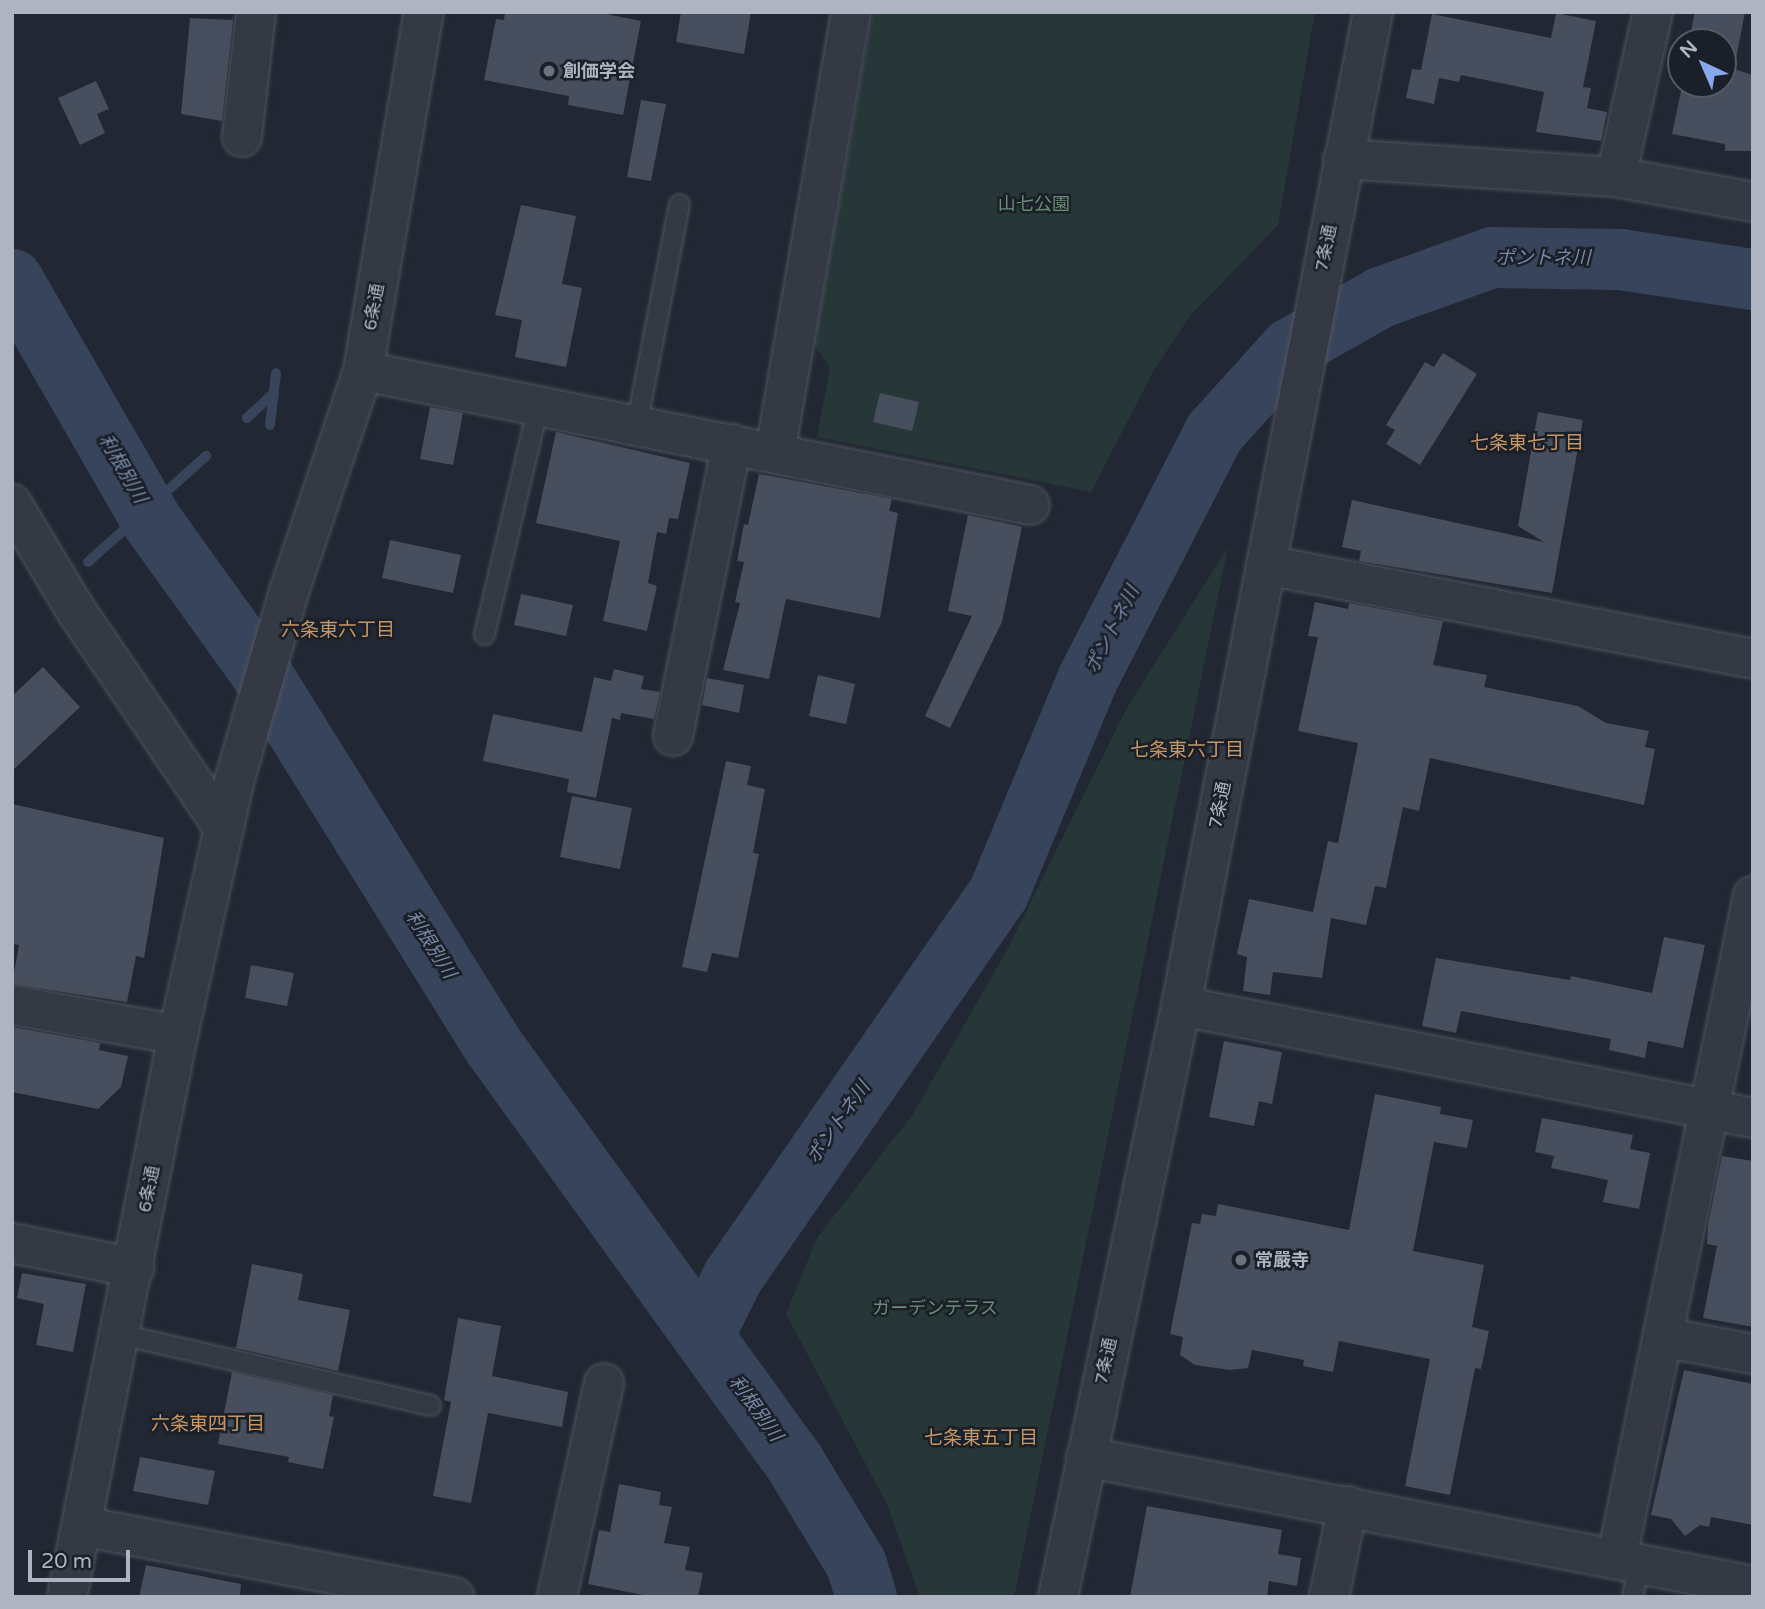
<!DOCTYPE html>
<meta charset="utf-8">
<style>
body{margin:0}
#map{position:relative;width:1765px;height:1609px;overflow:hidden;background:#212733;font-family:"Varela Round","Noto Sans JP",sans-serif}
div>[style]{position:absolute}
.green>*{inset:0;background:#273738}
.stream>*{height:10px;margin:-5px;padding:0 5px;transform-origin:5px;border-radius:5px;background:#38445b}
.river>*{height:61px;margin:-30.5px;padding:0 30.5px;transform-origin:30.5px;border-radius:30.5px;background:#38445b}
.building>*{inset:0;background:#474e5d}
.roads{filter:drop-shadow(0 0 2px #4f545f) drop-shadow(0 0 2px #4f545f)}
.service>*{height:19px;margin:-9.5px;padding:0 9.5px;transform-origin:9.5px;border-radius:9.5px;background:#343944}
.minor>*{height:38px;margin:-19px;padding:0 19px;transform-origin:19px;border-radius:19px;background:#343944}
.tertiary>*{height:38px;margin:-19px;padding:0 19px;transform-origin:19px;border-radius:19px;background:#343944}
.dots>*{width:19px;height:19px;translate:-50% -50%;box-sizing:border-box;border:4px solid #1a1f28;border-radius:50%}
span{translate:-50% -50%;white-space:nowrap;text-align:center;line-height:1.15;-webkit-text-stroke:5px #1a1f28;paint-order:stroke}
.poi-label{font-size:18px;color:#aeb4c1;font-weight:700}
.left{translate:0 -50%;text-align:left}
.park-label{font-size:18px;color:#698e75}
.street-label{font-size:18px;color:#aeb4c1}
.water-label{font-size:19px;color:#7989a7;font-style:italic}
.neighbourhood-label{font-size:19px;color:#c69764}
.frame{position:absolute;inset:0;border:14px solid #aeb4c1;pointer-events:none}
.north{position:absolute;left:1667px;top:28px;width:70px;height:70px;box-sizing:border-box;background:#1a1f28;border:2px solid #555b65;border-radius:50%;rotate:316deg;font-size:19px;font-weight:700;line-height:28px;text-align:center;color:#aeb4c1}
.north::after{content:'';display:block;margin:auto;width:24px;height:32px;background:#89a7ec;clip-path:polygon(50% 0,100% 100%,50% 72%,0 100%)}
.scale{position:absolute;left:28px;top:1550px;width:102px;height:32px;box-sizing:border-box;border:4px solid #aeb4c1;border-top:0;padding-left:9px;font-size:21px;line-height:24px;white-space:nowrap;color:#aeb4c1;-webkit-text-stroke:5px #1a1f28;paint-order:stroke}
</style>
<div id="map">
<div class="green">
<div style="clip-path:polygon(873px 12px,1315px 12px,1278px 225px,1190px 316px,1154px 370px,1091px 492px,817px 437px,830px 367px,814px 345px)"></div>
<div style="clip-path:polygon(1228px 547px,1014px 1597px,920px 1597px,887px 1504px,786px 1314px,817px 1238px,913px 1114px,1007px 950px,1125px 711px)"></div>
</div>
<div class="stream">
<div style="left:247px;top:418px;width:37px;rotate:-43deg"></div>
<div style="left:270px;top:425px;width:52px;rotate:-83.4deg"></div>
<div style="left:88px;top:562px;width:159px;rotate:-41.9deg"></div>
</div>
<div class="river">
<div style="left:12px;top:279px;width:278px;rotate:60deg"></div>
<div style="left:151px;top:520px;width:188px;rotate:54.3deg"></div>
<div style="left:261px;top:673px;width:441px;rotate:58.1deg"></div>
<div style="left:494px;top:1047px;width:512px;rotate:54.14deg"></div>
<div style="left:794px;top:1462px;width:119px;rotate:58.7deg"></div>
<div style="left:856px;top:1564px;width:34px;rotate:73deg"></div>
<div style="left:703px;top:1336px;width:66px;rotate:-63.8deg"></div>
<div style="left:732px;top:1277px;width:467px;rotate:-55.3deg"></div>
<div style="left:998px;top:893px;width:232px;rotate:-67.4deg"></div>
<div style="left:1087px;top:679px;width:278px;rotate:-62.8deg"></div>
<div style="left:1214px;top:432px;width:113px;rotate:-47.9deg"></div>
<div style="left:1290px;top:348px;width:103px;rotate:-29.5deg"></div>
<div style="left:1380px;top:297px;width:119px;rotate:-19.7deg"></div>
<div style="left:1492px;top:257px;width:128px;rotate:0.9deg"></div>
<div style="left:1620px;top:259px;width:134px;rotate:8.6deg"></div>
</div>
<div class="building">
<div style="clip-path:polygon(505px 12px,596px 12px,641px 21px,623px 115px,568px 105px,569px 96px,484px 80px,496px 19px,504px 20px)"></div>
<div style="clip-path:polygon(681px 12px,751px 12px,744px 54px,676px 42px)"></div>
<div style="clip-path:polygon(1695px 12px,1745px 12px,1734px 69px,1753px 75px,1753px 151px,1725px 151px,1725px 144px,1672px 134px,1681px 91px,1687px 92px,1688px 84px,1723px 84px,1723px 42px,1689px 40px)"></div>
<div style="clip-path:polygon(1556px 13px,1596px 21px,1583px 87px,1591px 88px,1587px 108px,1607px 112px,1601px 141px,1536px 132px,1544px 92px,1461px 75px,1459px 82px,1439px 78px,1434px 104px,1406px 98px,1412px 69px,1421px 70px,1432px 14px,1551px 38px)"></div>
<div style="clip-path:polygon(190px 18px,233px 20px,222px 121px,181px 114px)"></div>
<div style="clip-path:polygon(96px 81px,109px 109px,97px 114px,105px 133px,80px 145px,58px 98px)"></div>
<div style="clip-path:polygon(641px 100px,666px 104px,651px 181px,627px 177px)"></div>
<div style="clip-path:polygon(521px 205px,576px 216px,562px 284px,582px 288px,566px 367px,515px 357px,522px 320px,495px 315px)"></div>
<div style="clip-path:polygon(1443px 353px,1477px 374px,1420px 465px,1386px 444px,1395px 430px,1386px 425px,1425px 362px,1434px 367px)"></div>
<div style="clip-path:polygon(880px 393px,919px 402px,912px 431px,873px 422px)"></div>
<div style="clip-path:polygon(430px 407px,463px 413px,453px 465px,420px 459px)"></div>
<div style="clip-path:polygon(1538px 412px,1583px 420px,1552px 593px,1359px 561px,1361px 551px,1342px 547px,1352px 500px,1544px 542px,1518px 526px)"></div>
<div style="clip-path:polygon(556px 432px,690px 463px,678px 519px,669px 518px,666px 534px,657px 532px,648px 583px,657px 586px,647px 631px,603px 621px,620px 541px,536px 523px)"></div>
<div style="clip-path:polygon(759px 474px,892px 499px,889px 511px,898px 513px,880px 618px,786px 599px,769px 679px,723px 670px,740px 603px,735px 602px,744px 562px,737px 561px,744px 524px,748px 525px)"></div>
<div style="clip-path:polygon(968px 515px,1022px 527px,1002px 622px,950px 728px,925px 716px,972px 616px,948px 611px)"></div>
<div style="clip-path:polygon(390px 540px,461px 555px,453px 593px,382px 578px)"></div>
<div style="clip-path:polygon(521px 594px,573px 605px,566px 636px,514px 625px)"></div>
<div style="clip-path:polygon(1315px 602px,1348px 609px,1349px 603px,1443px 621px,1433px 665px,1487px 675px,1484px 687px,1578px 706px,1606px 723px,1649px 731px,1645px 747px,1655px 749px,1644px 805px,1430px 758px,1419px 811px,1403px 807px,1386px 888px,1375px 886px,1366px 925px,1331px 918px,1322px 978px,1273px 972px,1270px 995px,1243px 991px,1247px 957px,1237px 954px,1249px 899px,1313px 912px,1328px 841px,1338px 843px,1358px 743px,1298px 731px,1318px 637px,1308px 636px)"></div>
<div style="clip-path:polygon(43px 667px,80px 707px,12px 771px,12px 696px)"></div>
<div style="clip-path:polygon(614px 669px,644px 676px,641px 689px,660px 692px,654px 719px,621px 713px,620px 720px,612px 718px,596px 798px,567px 792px,569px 779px,483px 761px,493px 714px,582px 732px,594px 677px,611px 681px)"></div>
<div style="clip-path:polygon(818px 675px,855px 684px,846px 724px,809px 716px)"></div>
<div style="clip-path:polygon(707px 678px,744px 685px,739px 713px,702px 705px)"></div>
<div style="clip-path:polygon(726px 761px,751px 766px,747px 785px,765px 789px,753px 853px,759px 854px,738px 958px,712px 953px,707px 972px,682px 967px)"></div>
<div style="clip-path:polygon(572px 796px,632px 808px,620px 869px,560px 857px)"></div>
<div style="clip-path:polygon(12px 804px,164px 838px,144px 958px,136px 956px,127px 1002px,12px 984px,19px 945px,12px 944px)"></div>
<div style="clip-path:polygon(1664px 937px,1705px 945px,1683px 1048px,1648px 1041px,1645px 1058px,1609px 1050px,1611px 1039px,1461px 1011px,1456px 1033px,1422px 1026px,1436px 958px,1570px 980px,1571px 976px,1652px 993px)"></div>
<div style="clip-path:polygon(251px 965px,294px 973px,287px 1006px,245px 998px)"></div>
<div style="clip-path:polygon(12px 1027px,100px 1043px,99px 1050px,128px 1056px,121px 1087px,98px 1109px,12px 1092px)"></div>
<div style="clip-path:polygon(1224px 1041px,1282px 1052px,1272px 1104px,1259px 1101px,1254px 1126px,1209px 1117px)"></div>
<div style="clip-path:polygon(1375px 1094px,1441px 1107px,1440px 1114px,1473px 1120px,1467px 1148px,1434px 1142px,1413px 1251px,1484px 1265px,1472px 1327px,1489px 1331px,1481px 1369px,1475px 1368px,1450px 1495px,1405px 1486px,1430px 1359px,1339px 1341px,1333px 1372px,1303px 1366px,1304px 1360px,1252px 1350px,1248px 1368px,1230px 1370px,1195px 1365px,1180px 1355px,1183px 1337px,1170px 1334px,1192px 1223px,1200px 1224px,1202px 1214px,1216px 1216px,1218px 1204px,1349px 1230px)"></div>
<div style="clip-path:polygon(1542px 1118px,1633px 1135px,1630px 1149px,1650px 1153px,1639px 1209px,1603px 1202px,1608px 1180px,1551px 1168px,1554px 1156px,1535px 1152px)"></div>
<div style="clip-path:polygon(1722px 1156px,1753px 1161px,1753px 1327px,1703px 1318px,1717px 1246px,1707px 1244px,1708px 1225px)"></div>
<div style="clip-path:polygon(252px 1264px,303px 1274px,298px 1300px,350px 1310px,338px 1371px,236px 1348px)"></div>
<div style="clip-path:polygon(22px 1273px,86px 1284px,73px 1352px,36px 1345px,44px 1304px,17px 1298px)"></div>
<div style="clip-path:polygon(458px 1318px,501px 1326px,492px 1376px,568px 1392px,562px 1427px,488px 1413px,471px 1503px,433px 1496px,451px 1402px,444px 1400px)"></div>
<div style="clip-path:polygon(1684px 1370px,1753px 1384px,1753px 1525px,1711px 1517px,1709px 1527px,1700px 1525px,1685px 1536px,1671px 1519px,1651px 1515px)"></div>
<div style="clip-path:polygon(232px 1372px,333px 1395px,329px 1416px,334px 1417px,323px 1469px,288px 1462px,289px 1457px,218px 1444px)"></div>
<div style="clip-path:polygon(140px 1457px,215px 1471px,208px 1505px,133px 1491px)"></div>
<div style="clip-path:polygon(619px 1484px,661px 1492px,659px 1505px,672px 1507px,664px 1543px,690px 1547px,685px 1570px,703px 1573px,698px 1597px,653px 1597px,588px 1584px,599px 1530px,610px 1532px)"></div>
<div style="clip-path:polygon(1147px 1506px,1282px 1530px,1278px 1554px,1301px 1558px,1297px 1586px,1269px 1581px,1267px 1597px,1130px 1597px)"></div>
<div style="clip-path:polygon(146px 1565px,241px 1584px,240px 1597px,139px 1597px)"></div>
</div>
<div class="roads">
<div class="service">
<div style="left:636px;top:425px;width:225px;rotate:-79deg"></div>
<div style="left:484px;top:634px;width:234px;rotate:-76.7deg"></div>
<div style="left:120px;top:1334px;width:318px;rotate:12.9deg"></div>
<div style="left:1632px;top:1597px;width:36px;rotate:-79deg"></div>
</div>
<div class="minor">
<div style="left:242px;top:137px;width:126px;rotate:-83.6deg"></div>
<div style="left:1343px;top:159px;width:274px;rotate:3.8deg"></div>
<div style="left:1616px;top:177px;width:139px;rotate:10.3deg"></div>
<div style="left:1616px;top:177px;width:169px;rotate:-77.4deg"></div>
<div style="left:363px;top:371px;width:680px;rotate:11.36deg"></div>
<div style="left:775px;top:453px;width:448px;rotate:-80.2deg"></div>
<div style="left:12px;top:504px;width:126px;rotate:59deg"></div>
<div style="left:77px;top:612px;width:261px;rotate:55.8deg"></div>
<div style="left:1266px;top:565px;width:496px;rotate:10.9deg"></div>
<div style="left:673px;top:736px;width:298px;rotate:-78.6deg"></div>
<div style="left:12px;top:1005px;width:169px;rotate:10.2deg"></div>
<div style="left:1181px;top:1006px;width:583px;rotate:11.08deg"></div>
<div style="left:12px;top:1243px;width:125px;rotate:11.6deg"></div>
<div style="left:1662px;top:1337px;width:93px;rotate:10.6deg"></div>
<div style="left:81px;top:1526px;width:380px;rotate:10.8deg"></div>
<div style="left:1617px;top:1558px;width:676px;rotate:-78.39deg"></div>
<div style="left:557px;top:1597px;width:219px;rotate:-77.6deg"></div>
<div style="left:1329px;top:1597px;width:93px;rotate:-78.2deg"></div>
</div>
<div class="tertiary">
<div style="left:1086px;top:1457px;width:679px;rotate:10.95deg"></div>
<div style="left:67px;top:1597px;width:573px;rotate:-78.83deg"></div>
<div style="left:178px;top:1035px;width:259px;rotate:-77.5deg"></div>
<div style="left:234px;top:782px;width:198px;rotate:-73.9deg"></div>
<div style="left:289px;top:592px;width:233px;rotate:-71.5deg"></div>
<div style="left:363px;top:371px;width:364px;rotate:-80.4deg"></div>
<div style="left:1058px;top:1597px;width:604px;rotate:-78.24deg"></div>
<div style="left:1181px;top:1006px;width:1012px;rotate:-79.07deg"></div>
</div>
</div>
<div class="dots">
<div style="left:549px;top:71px;background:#6b7280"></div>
<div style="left:1241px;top:1260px;background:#6b7280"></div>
</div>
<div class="poi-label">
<span class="left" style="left:563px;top:71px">創価学会</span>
<span class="left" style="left:1255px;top:1260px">常嚴寺</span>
</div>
<div class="park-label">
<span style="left:1034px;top:204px">山七公園</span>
<span style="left:935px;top:1308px">ガーデンテラス</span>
</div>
<div class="street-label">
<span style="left:1326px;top:248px;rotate:-79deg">7条通</span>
<span style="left:374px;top:307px;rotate:-80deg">6条通</span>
<span style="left:1220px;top:805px;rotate:-79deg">7条通</span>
<span style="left:149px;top:1189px;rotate:-79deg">6条通</span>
<span style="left:1106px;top:1361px;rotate:-78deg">7条通</span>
</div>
<div class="water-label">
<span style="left:1543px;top:259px">ポントネ川</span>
<span style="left:122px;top:469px;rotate:60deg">利根別川</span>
<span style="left:1113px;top:630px;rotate:-63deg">ポントネ川</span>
<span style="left:430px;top:945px;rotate:58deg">利根別川</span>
<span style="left:839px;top:1123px;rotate:-55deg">ポントネ川</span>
<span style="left:755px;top:1409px;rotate:54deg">利根別川</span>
</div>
<div class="neighbourhood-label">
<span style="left:1527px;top:444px">七条東七丁目</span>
<span style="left:338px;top:631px">六条東六丁目</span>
<span style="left:1187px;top:751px">七条東六丁目</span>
<span style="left:208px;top:1425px">六条東四丁目</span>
<span style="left:981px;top:1439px">七条東五丁目</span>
</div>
<div class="frame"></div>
<div class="north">N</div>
<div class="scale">20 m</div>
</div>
